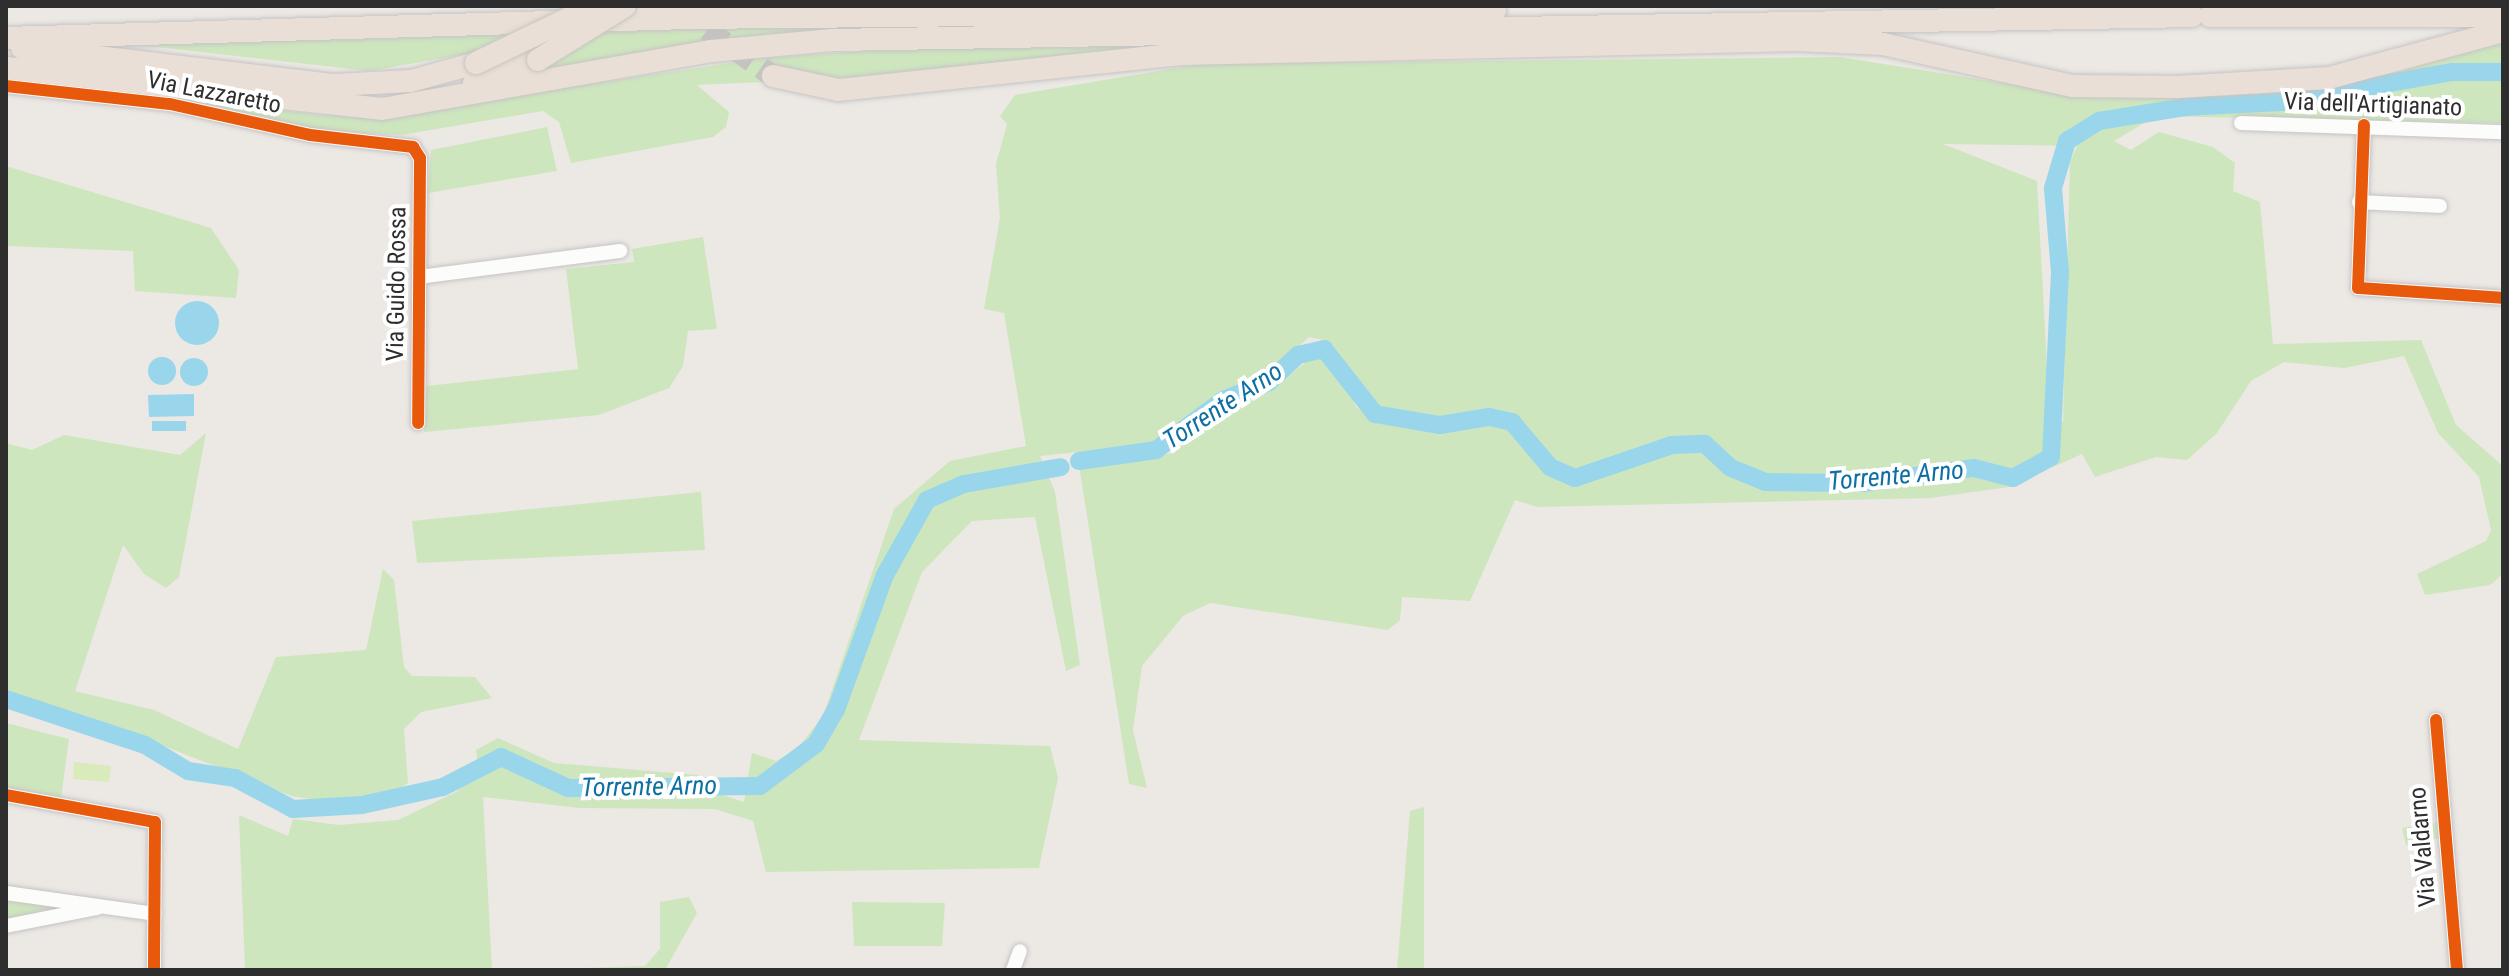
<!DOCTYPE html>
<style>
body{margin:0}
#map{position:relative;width:2509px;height:976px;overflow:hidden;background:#ece8e4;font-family:"Roboto Condensed",sans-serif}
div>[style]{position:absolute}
.green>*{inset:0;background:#cee6be}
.pitch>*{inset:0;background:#d9eabb}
.water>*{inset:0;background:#99d6ec}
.round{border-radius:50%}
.river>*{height:18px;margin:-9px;padding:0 9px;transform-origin:9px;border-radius:9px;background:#99d6ec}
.highway-tunnel>*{height:22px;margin-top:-11px;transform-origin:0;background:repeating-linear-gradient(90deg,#c6c3c0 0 22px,transparent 0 33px)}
.roads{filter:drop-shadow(0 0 2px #c5c4c5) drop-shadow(0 0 2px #c5c4c5)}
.minor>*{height:14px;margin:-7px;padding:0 7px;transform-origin:7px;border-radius:7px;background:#fcfcfb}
.highway>*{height:22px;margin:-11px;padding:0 11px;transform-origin:11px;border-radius:11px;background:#eadfd6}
.bridges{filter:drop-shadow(0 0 2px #c6c5c4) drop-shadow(0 0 2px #c6c5c4)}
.highway-bridge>*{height:22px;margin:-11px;padding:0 11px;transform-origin:11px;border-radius:11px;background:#eadfd6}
.cycleway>*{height:12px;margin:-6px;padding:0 6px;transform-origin:6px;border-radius:6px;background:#e8590c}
span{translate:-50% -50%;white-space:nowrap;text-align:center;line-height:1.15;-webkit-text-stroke:8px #fff;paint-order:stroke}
.street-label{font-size:24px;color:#2e2e2e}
.water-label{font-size:26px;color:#0d6fa3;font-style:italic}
.frame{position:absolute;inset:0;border:8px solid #2e2e2e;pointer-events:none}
</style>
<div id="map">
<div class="green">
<div style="clip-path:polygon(913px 23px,546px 70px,545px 64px,617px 26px)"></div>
<div style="clip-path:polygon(528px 29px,483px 51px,369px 71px,105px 41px)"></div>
<div style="clip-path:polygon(1213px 40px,917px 75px,697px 85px,729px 112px,726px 127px,713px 137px,571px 163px,559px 122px,543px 111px,401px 135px,326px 131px,105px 89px,6px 82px,6px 76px,322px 115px,383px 115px,764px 58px,948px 45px)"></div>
<div style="clip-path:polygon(evenodd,2503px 42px,2503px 123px,2156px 116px,2114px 141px,2131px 150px,2159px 132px,2213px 147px,2235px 163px,2233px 191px,2260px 202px,2273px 344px,2421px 340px,2456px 425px,2503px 466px,2503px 574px,2490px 585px,2425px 595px,2417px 574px,2486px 541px,2491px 530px,2479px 477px,2438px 433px,2404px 356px,2344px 368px,2284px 362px,2251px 381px,2217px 433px,2187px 460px,2156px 457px,2095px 477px,2082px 454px,2009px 487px,1930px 498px,1537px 507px,1515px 500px,1470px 601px,1402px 597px,1400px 620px,1388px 630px,1210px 603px,1183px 616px,1142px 666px,1133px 730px,1147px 788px,1129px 784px,1079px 465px,1174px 453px,1219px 408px,1266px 393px,1315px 355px,1339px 371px,1357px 408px,1390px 423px,1432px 427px,1435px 422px,1375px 409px,1342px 360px,1325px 340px,1309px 337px,1269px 373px,1205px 403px,1162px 443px,1040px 456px,1055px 492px,1080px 665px,1066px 671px,1035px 517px,972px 521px,922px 572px,859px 740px,1050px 746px,1058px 778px,1039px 868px,766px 872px,753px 821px,715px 809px,579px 808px,483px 797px,492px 970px,245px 970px,239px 815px,288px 836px,293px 819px,339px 825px,398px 820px,456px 792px,479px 773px,476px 750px,498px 738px,554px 763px,698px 775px,719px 794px,744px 802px,752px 753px,776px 761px,797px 749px,823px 716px,894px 509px,950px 461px,1026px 446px,1004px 313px,984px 309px,1000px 218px,996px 164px,1007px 124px,1000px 116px,1015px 95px,1200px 64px,1840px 57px,2040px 89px,2259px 94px,2390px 74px,2503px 42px,1943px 144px,2077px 146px,2070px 162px,2063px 422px,2050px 422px,2037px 181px,1943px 144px)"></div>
<div style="clip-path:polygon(547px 127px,557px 171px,428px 193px,431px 150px)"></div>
<div style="clip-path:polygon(6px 166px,211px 228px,239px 270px,236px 298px,135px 291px,133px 251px,6px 246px)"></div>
<div style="clip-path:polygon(703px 237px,717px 329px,688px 331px,683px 366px,669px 388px,599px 415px,424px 432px,427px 386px,578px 369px,566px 269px,634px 262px,632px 249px)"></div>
<div style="clip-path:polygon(206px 433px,179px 577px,166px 588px,144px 574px,123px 545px,75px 691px,154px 710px,238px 749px,276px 657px,366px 650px,383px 569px,394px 580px,404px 667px,412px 676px,475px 677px,492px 698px,421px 712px,404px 729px,408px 783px,395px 793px,329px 802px,291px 796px,90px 717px,6px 693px,6px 443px,32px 450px,64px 435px,180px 455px)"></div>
<div style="clip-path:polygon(701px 492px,705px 550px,417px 563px,412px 521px)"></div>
<div style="clip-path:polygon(6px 723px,69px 739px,61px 799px,6px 790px)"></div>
<div style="clip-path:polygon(1424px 807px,1424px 970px,1397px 970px,1410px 811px)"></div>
<div style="clip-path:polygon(2438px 822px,2439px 838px,2406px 845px,2402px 828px)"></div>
<div style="clip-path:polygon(689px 897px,697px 913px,665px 970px,524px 970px,645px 966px,660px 949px,660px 902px)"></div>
<div style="clip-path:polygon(6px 900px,58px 908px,58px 914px,6px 920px)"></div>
<div style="clip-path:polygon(852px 902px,945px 903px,942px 946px,854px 946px)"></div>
</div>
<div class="pitch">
<div style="clip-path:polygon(74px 762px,111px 766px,109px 782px,73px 779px)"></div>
</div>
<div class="water">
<div class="round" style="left:175px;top:301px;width:44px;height:44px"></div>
<div class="round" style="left:148px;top:357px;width:28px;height:28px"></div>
<div class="round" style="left:180px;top:358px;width:28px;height:28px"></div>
<div style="clip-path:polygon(194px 394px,194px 416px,149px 417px,148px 395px)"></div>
<div style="clip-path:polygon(152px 421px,186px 421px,186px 431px,152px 431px)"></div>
</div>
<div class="river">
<div style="left:1079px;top:461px;width:78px;rotate:-8.1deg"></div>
<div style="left:1156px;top:450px;width:84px;rotate:-36.7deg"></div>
<div style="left:1223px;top:400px;width:49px;rotate:-21.4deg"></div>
<div style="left:1269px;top:382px;width:40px;rotate:-43deg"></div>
<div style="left:1298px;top:355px;width:27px;rotate:-13deg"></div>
<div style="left:1324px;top:349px;width:83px;rotate:51.9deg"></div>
<div style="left:1375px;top:414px;width:66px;rotate:9.6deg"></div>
<div style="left:1440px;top:425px;width:50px;rotate:-9.3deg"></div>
<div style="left:1489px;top:417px;width:24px;rotate:12deg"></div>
<div style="left:1512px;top:422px;width:59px;rotate:49.8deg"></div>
<div style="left:1550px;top:467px;width:27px;rotate:24deg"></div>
<div style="left:1575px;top:478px;width:102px;rotate:-18.8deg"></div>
<div style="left:1672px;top:445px;width:33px;rotate:-2deg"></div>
<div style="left:1705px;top:444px;width:35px;rotate:43deg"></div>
<div style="left:1731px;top:468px;width:37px;rotate:22deg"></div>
<div style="left:1765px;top:482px;width:99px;rotate:0.6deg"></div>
<div style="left:1864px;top:483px;width:111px;rotate:-7.8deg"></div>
<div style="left:1974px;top:468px;width:40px;rotate:14.4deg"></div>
<div style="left:2013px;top:478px;width:43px;rotate:-28.9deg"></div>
<div style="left:2051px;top:457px;width:185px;rotate:-87.2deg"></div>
<div style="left:2060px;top:272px;width:84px;rotate:-94.8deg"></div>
<div style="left:2053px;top:188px;width:49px;rotate:-73.4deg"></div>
<div style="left:2067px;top:141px;width:38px;rotate:-32deg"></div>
<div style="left:2099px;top:121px;width:87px;rotate:-9.2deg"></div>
<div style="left:2185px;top:107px;width:97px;rotate:-3deg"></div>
<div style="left:2282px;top:102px;width:173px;rotate:-10deg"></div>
<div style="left:2452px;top:72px;width:51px"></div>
<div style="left:6px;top:699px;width:146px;rotate:18.3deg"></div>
<div style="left:145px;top:745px;width:50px;rotate:31.2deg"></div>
<div style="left:188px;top:771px;width:48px;rotate:8.5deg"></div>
<div style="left:235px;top:778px;width:66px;rotate:28.1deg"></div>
<div style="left:293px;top:809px;width:69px;rotate:-3.3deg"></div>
<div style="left:362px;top:805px;width:83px;rotate:-12.5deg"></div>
<div style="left:443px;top:787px;width:65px;rotate:-27.3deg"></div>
<div style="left:501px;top:757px;width:74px;rotate:24.8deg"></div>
<div style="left:568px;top:788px;width:192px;rotate:-0.6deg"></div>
<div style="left:760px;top:786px;width:70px;rotate:-36.9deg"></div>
<div style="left:816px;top:744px;width:39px;rotate:-60deg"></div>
<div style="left:836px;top:710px;width:144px;rotate:-70.1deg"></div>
<div style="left:885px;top:575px;width:86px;rotate:-60.8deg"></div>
<div style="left:927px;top:500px;width:40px;rotate:-23.4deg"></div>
<div style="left:964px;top:484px;width:98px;rotate:-9.9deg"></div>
</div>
<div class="highway-tunnel">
<div style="left:697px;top:6px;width:26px;rotate:67deg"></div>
<div style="left:707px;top:30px;width:80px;rotate:34.9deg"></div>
</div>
<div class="roads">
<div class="minor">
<div style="left:6px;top:86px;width:165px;rotate:6.3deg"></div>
<div style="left:170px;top:104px;width:143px;rotate:12.5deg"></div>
<div style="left:310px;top:135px;width:104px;rotate:6.6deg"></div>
<div style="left:413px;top:147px;width:13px;rotate:58deg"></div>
<div style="left:420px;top:158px;width:265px;rotate:90.4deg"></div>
<div style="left:2241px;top:123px;width:262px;rotate:2deg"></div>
<div style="left:2364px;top:125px;width:163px;rotate:92.1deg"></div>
<div style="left:2358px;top:288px;width:145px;rotate:3.9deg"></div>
<div style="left:2359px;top:202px;width:81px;rotate:2.8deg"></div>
<div style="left:419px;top:277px;width:203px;rotate:-7.4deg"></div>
<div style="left:2436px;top:720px;width:251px;rotate:85.2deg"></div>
<div style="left:6px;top:795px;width:151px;rotate:10.3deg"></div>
<div style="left:155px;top:822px;width:148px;rotate:90.4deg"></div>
<div style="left:6px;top:893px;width:150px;rotate:8deg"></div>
<div style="left:6px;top:926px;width:93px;rotate:-11.2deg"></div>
<div style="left:1013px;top:970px;width:20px;rotate:-70deg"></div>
</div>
<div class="highway">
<div style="left:2210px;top:16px;width:293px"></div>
<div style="left:6px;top:38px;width:682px;rotate:-1.68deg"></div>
<div style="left:688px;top:18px;width:807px;rotate:-0.57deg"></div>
<div style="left:22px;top:48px;width:314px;rotate:6.8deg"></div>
<div style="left:334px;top:85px;width:77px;rotate:-3deg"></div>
<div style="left:411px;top:81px;width:67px;rotate:-15.5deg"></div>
<div style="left:6px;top:68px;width:378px;rotate:6.2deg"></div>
<div style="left:382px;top:109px;width:335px;rotate:-10deg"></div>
<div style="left:712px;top:51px;width:121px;rotate:-5.2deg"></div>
<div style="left:833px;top:40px;width:1359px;rotate:-1.01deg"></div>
<div style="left:773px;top:76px;width:67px;rotate:12deg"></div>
<div style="left:839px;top:90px;width:345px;rotate:-6deg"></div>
<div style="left:1182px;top:54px;width:615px;rotate:-1.3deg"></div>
<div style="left:1797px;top:40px;width:86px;rotate:2.7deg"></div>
<div style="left:1883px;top:44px;width:195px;rotate:12.5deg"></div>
<div style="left:2073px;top:86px;width:104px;rotate:0.6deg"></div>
<div style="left:2177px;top:87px;width:152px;rotate:-3.4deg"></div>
<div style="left:2329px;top:78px;width:180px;rotate:-15.1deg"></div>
<div style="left:474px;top:83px;width:68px;rotate:-19.8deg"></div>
</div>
</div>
<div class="bridges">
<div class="highway-bridge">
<div style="left:538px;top:60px;width:102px;rotate:-31.8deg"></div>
<div style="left:476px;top:63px;width:132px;rotate:-25.6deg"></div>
</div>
</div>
<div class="cycleway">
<div style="left:6px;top:86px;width:165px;rotate:6.3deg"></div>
<div style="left:170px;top:104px;width:143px;rotate:12.5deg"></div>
<div style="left:310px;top:135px;width:104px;rotate:6.6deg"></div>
<div style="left:413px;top:147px;width:13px;rotate:58deg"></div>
<div style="left:420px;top:158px;width:265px;rotate:90.4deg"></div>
<div style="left:2364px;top:125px;width:163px;rotate:92.1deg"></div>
<div style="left:2358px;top:288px;width:145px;rotate:3.9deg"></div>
<div style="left:2436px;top:720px;width:251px;rotate:85.2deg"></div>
<div style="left:6px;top:795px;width:151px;rotate:10.3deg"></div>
<div style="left:155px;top:822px;width:148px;rotate:90.4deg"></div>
</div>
<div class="street-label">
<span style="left:214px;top:93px;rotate:11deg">Via Lazzaretto</span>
<span style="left:2373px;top:105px;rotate:2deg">Via dell'Artigianato</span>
<span style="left:397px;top:284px;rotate:-89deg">Via Guido Rossa</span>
<span style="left:2423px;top:847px;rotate:-95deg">Via Valdarno</span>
</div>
<div class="water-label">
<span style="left:1223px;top:406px;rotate:-33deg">Torrente Arno</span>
<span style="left:1896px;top:476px;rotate:-5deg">Torrente Arno</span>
<span style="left:649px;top:787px;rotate:-1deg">Torrente Arno</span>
</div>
<div class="frame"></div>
</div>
